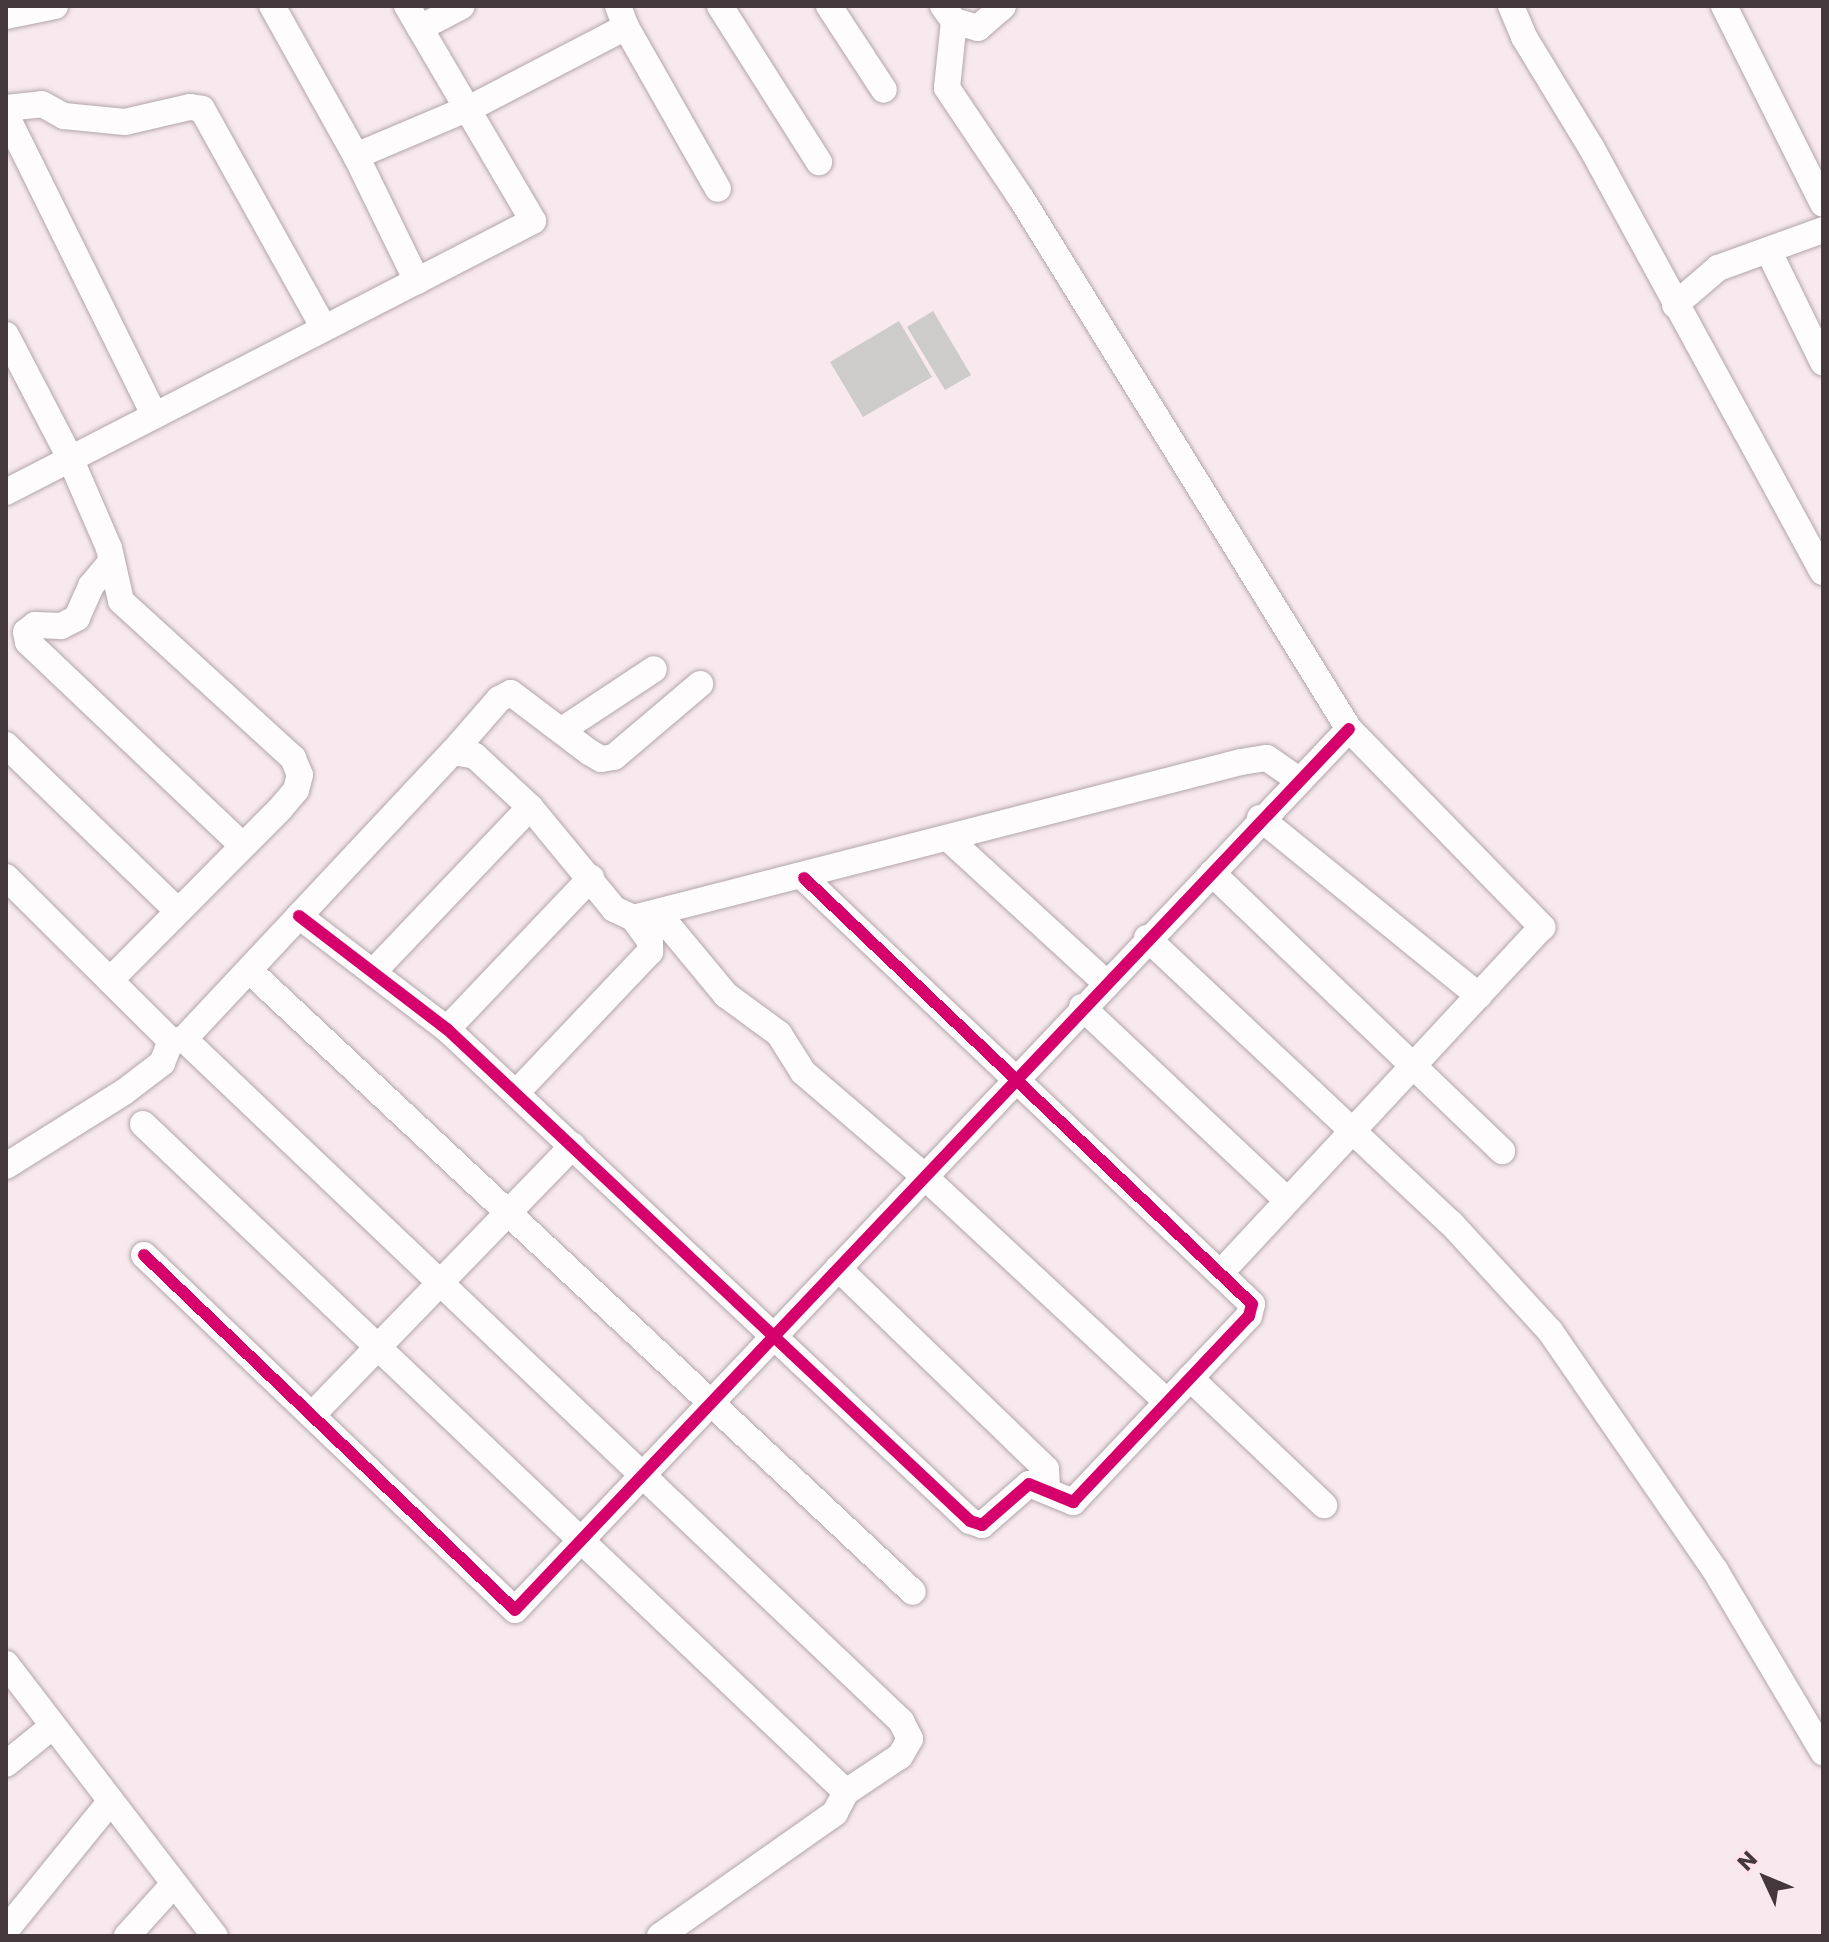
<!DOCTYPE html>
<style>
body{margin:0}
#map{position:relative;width:1829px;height:1942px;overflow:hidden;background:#f7e9ed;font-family:Poppins,sans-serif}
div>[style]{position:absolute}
.building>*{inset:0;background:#cdccca}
.roads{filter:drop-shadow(0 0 2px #b2a6aa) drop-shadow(0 0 2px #b2a6aa)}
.minor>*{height:26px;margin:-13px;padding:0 13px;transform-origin:13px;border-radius:13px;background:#fefcfc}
.cycleway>*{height:12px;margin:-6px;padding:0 6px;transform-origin:6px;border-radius:6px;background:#d6006c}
span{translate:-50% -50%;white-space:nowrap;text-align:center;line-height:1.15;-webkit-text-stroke:8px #fde3eb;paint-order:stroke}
.frame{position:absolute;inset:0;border:8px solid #45383c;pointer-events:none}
.north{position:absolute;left:1725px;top:1838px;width:80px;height:80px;-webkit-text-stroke:6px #fde3eb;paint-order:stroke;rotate:314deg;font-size:22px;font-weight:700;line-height:32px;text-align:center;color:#45383c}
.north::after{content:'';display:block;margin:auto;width:28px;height:36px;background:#45383c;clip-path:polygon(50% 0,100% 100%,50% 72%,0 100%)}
</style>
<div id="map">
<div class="building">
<div style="clip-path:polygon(933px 311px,971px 375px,945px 390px,907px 327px)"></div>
<div style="clip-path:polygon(899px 321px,932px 377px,863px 417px,830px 362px)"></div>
</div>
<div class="roads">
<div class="minor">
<div style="left:407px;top:6px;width:249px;rotate:59.6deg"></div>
<div style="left:533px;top:221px;width:131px;rotate:152.7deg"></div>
<div style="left:720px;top:6px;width:185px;rotate:57.6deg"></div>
<div style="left:829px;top:6px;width:100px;rotate:56.8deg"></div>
<div style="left:943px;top:6px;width:19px;rotate:54deg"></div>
<div style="left:954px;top:21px;width:25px;rotate:16deg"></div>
<div style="left:978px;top:28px;width:33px;rotate:-41deg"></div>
<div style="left:1511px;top:6px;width:34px;rotate:67deg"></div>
<div style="left:1524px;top:37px;width:129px;rotate:58.7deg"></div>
<div style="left:1591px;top:147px;width:484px;rotate:61.4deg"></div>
<div style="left:1724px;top:6px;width:221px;rotate:63.4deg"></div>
<div style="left:6px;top:16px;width:50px;rotate:-11.5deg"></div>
<div style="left:954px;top:21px;width:67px;rotate:96deg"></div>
<div style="left:947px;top:88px;width:133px;rotate:56.1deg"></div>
<div style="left:1021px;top:198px;width:624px;rotate:58.3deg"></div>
<div style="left:1349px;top:729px;width:277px;rotate:45.7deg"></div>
<div style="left:1542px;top:927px;width:473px;rotate:132.9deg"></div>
<div style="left:626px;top:27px;width:186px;rotate:60.4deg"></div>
<div style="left:420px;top:28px;width:47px;rotate:-27.6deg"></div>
<div style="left:6px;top:108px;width:36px;rotate:-6deg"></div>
<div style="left:42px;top:104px;width:25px;rotate:29deg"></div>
<div style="left:64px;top:116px;width:61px;rotate:5.6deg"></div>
<div style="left:125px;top:122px;width:67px;rotate:-13deg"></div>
<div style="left:190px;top:107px;width:12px;rotate:9deg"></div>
<div style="left:202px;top:109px;width:251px;rotate:60.9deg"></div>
<div style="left:6px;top:115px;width:334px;rotate:63.7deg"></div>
<div style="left:356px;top:156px;width:130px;rotate:-23deg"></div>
<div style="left:476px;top:105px;width:169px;rotate:-27.5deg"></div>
<div style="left:626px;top:27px;width:22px;rotate:-111deg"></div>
<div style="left:1769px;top:252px;width:123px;rotate:63.9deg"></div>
<div style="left:1675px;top:305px;width:57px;rotate:-40.7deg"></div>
<div style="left:1718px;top:268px;width:112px;rotate:-19.9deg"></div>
<div style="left:6px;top:335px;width:139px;rotate:62.5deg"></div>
<div style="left:70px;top:458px;width:98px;rotate:66.6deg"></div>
<div style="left:109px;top:548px;width:54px;rotate:77.2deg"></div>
<div style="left:121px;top:601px;width:233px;rotate:42.4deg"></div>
<div style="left:293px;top:758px;width:18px;rotate:68deg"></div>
<div style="left:300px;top:775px;width:16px;rotate:105deg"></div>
<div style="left:296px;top:790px;width:26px;rotate:130deg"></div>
<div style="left:279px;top:810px;width:240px;rotate:134.8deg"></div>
<div style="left:6px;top:492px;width:462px;rotate:-27.2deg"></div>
<div style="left:417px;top:281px;width:139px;rotate:-116deg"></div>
<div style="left:356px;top:156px;width:172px;rotate:-119.2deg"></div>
<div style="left:111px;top:562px;width:31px;rotate:130deg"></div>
<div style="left:91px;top:586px;width:35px;rotate:114deg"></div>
<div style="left:77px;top:618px;width:18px;rotate:153deg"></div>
<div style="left:61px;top:626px;width:26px;rotate:-178deg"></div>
<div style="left:35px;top:625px;width:11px;rotate:142deg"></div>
<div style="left:26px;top:632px;width:10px;rotate:79deg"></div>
<div style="left:28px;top:642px;width:295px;rotate:43.5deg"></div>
<div style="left:562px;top:730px;width:110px;rotate:-33.5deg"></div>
<div style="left:6px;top:745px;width:238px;rotate:44deg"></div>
<div style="left:453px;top:752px;width:70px;rotate:-49deg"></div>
<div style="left:499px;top:699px;width:13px;rotate:-27deg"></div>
<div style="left:511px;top:693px;width:98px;rotate:37.1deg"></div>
<div style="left:589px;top:752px;width:14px;rotate:30deg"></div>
<div style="left:601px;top:759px;width:13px;rotate:-9deg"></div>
<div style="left:614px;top:757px;width:113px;rotate:-40.3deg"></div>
<div style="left:1260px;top:818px;width:282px;rotate:39.1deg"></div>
<div style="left:950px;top:840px;width:210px;rotate:42.5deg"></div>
<div style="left:1212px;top:873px;width:402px;rotate:43.8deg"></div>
<div style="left:6px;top:877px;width:233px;rotate:44.8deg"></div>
<div style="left:658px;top:913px;width:107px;rotate:50.3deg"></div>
<div style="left:726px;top:995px;width:66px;rotate:36.3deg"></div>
<div style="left:779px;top:1034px;width:45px;rotate:57.7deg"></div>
<div style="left:803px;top:1072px;width:161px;rotate:40.7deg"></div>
<div style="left:925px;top:1177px;width:330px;rotate:42.9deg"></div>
<div style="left:299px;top:916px;width:186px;rotate:37.4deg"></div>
<div style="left:447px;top:1029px;width:718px;rotate:43.25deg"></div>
<div style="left:970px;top:1521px;width:13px;rotate:18deg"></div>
<div style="left:982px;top:1525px;width:62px;rotate:-41.1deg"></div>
<div style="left:1029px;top:1484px;width:48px;rotate:22.2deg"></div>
<div style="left:1073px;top:1502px;width:256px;rotate:-46.6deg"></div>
<div style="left:1249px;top:1316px;width:12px;rotate:-76deg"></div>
<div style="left:1252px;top:1304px;width:618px;rotate:-136.44deg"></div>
<div style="left:1147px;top:938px;width:417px;rotate:43.2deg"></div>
<div style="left:1451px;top:1223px;width:147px;rotate:47.5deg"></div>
<div style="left:1550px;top:1331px;width:290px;rotate:55.4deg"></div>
<div style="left:1715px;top:1570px;width:212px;rotate:59.3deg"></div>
<div style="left:375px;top:970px;width:225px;rotate:-46.4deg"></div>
<div style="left:250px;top:971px;width:908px;rotate:43.13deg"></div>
<div style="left:1082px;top:1007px;width:282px;rotate:43.3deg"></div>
<div style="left:447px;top:1029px;width:209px;rotate:-46.4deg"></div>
<div style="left:184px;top:1039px;width:990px;rotate:43.57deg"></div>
<div style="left:901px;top:1721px;width:20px;rotate:63deg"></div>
<div style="left:910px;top:1739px;width:20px;rotate:120deg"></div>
<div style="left:900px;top:1756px;width:65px;rotate:146.3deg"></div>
<div style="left:171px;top:1041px;width:13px;rotate:-9deg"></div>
<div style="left:184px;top:1039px;width:393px;rotate:-46.9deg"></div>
<div style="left:453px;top:752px;width:22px;rotate:10deg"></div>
<div style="left:475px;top:756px;width:75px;rotate:42.8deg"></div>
<div style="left:530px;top:807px;width:132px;rotate:50.5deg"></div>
<div style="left:614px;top:909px;width:21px;rotate:25deg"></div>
<div style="left:633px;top:918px;width:628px;rotate:-14.39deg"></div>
<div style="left:1241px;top:762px;width:26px;rotate:-9deg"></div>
<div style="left:1267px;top:758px;width:37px;rotate:35deg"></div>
<div style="left:516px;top:1093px;width:195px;rotate:-46.5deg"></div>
<div style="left:650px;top:952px;width:11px;rotate:-90deg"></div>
<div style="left:650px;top:941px;width:29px;rotate:-126deg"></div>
<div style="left:143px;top:1124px;width:970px;rotate:43.54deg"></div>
<div style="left:846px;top:1792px;width:24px;rotate:118deg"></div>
<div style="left:835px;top:1813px;width:214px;rotate:144.9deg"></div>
<div style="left:6px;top:1166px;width:139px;rotate:-32.1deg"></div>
<div style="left:124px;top:1092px;width:48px;rotate:-37.3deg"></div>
<div style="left:162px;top:1063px;width:24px;rotate:-68deg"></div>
<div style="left:144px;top:1255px;width:513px;rotate:43.74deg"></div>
<div style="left:515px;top:1610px;width:1213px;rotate:-46.57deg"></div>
<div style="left:838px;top:1268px;width:289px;rotate:44deg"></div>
<div style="left:1046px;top:1469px;width:19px;rotate:87deg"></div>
<div style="left:1190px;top:1378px;width:185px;rotate:43.5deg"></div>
<div style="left:312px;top:1415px;width:375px;rotate:-45.9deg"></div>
<div style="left:6px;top:1664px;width:343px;rotate:52.5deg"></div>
<div style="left:6px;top:1764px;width:60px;rotate:-39deg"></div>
<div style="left:6px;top:1930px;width:166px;rotate:-50.9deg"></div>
<div style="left:127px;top:1936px;width:70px;rotate:-47.9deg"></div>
</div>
</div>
<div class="cycleway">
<div style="left:299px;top:916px;width:186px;rotate:37.4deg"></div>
<div style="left:447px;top:1029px;width:718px;rotate:43.25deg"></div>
<div style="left:970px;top:1521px;width:13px;rotate:18deg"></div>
<div style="left:982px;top:1525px;width:62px;rotate:-41.1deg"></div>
<div style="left:1029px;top:1484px;width:48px;rotate:22.2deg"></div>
<div style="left:1073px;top:1502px;width:256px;rotate:-46.6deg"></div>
<div style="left:1249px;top:1316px;width:12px;rotate:-76deg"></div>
<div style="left:1252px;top:1304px;width:618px;rotate:-136.44deg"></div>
<div style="left:144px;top:1255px;width:513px;rotate:43.74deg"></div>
<div style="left:515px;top:1610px;width:1213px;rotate:-46.57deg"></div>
</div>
<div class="frame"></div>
<div class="north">N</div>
</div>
